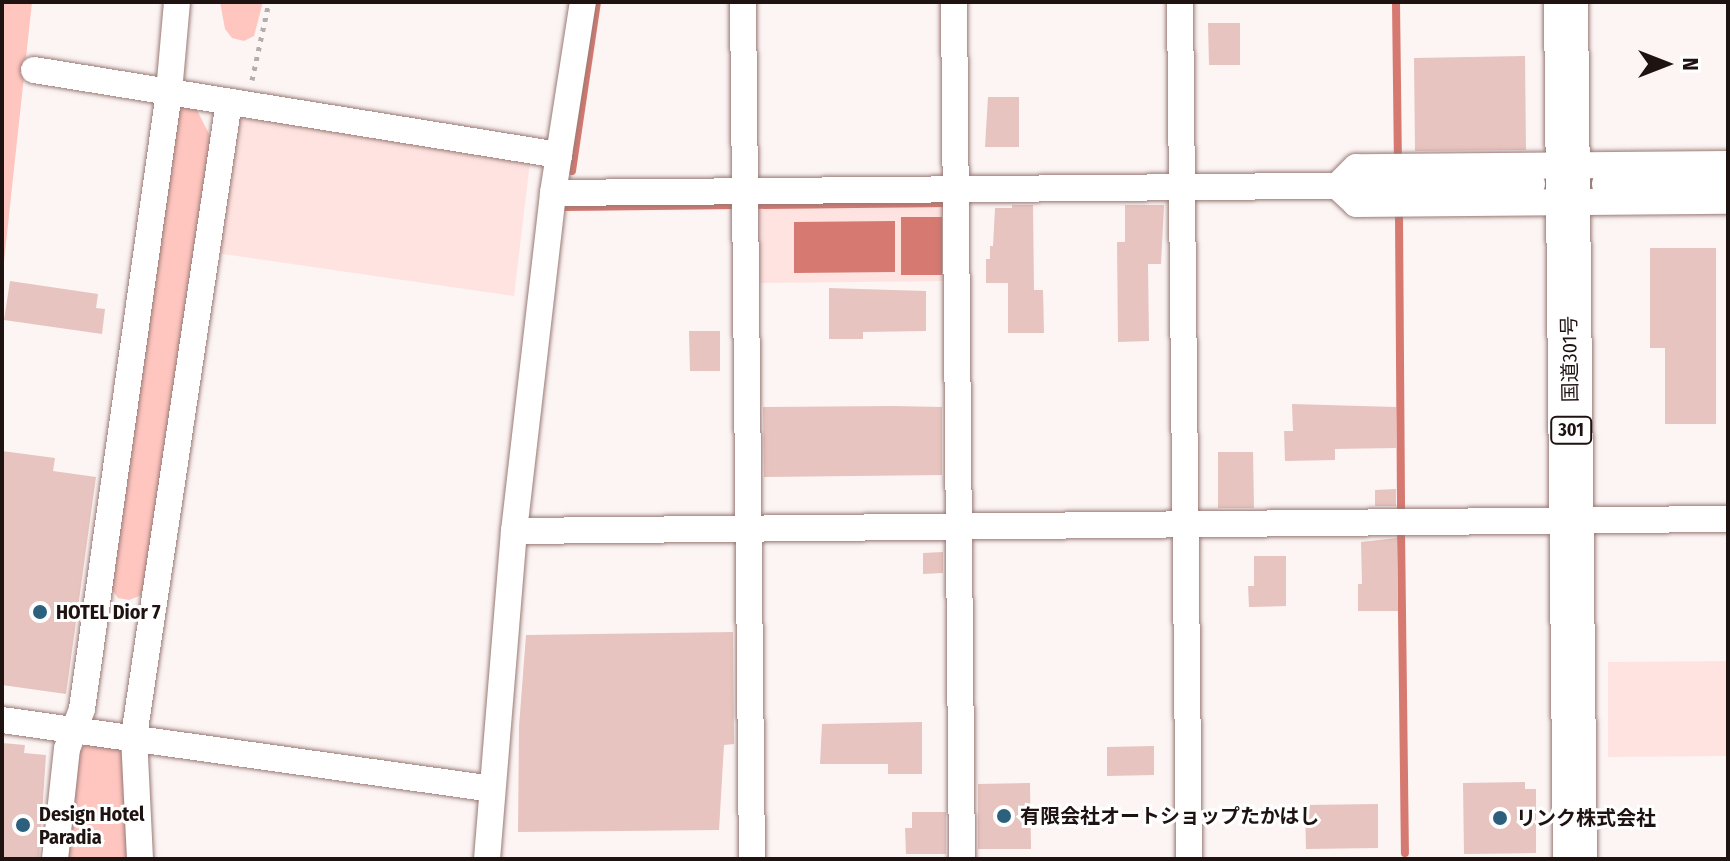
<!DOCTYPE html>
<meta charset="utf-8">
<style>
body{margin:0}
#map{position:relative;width:1730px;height:861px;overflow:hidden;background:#fcf5f4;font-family:"Fira Sans Condensed","Noto Sans JP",sans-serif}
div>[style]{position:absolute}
.built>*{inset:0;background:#fee3e0}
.green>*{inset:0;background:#ffc6c0}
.water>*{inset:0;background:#d67970}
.stream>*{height:8px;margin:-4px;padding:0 4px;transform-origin:4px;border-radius:4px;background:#d67970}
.building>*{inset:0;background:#e7c4bf}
.path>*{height:5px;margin-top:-2.5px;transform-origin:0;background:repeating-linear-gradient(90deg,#b5adab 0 4px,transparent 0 10px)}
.roads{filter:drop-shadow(0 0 2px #997975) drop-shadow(0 0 2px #997975)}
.street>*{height:26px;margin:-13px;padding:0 13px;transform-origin:13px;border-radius:13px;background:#fff}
.highway>*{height:44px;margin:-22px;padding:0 22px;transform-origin:22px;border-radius:22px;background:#fff}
.dots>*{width:22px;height:22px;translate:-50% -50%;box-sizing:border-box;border:4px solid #fff;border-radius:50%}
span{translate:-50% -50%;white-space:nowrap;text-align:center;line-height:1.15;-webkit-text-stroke:6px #fff;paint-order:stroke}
.shield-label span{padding:2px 6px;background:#fff;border:2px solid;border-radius:6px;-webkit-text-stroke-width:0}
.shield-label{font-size:18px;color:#1f1311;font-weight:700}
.street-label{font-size:20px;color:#1f1311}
.poi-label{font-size:20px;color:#1f1311;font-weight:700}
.left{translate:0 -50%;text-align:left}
.frame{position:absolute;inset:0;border:4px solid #1f1311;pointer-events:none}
.north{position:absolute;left:1626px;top:24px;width:80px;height:80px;-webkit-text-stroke:6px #fff;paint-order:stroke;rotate:90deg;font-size:22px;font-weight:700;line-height:32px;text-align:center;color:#1f1311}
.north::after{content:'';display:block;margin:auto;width:28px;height:36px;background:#1f1311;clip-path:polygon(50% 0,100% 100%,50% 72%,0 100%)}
</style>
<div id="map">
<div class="built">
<div style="clip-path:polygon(237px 115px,530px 162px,514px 296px,216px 253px)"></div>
<div style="clip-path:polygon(950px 205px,950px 281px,757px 283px,756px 207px)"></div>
<div style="clip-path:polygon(1728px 661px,1728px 756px,1608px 757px,1608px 662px)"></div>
</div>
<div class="green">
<div style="clip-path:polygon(2px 2px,32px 2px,2px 280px)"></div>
<div style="clip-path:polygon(220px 2px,263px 2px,254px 36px,244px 41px,232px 38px,225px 29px)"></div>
<div style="clip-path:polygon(183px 106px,197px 110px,212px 140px,147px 583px,142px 595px,129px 600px,118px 598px,110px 587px,177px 108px)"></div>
<div style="clip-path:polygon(88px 741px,118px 745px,123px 752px,130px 859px,63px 859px,75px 758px)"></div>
</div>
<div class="water">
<div style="clip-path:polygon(901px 217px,942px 217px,942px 275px,901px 275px)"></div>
<div style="clip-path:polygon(895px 221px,895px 272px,794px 273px,794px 222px)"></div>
</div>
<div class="stream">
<div style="left:1396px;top:2px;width:153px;rotate:89.3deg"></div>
<div style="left:572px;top:171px;width:171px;rotate:-81.6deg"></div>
<div style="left:752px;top:205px;width:197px;rotate:-0.6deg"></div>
<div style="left:566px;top:207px;width:172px;rotate:-0.7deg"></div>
<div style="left:1399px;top:216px;width:298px;rotate:89.6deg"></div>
<div style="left:1401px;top:531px;width:322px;rotate:89.3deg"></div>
</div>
<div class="building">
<div style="clip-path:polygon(1208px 23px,1240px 23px,1240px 65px,1209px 65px)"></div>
<div style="clip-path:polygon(1525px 56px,1526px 150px,1415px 151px,1414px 58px)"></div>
<div style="clip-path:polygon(988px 97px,1019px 97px,1019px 147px,985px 147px)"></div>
<div style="clip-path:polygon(1012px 205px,1033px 205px,1034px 290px,1043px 290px,1044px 333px,1008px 333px,1008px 283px,986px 283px,986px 259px,990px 259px,990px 246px,993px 246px,995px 208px,1012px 208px)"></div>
<div style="clip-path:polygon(1125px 205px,1164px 205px,1161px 264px,1148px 264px,1149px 341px,1118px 342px,1117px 242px,1125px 242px)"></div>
<div style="clip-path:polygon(1650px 248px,1716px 248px,1716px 424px,1665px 424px,1665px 348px,1650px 348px)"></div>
<div style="clip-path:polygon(10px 281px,98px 294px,96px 308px,105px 309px,102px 334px,4px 320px)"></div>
<div style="clip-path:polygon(829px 288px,926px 291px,926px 331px,863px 332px,863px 339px,829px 339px)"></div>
<div style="clip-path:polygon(689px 331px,720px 331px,720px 371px,690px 371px)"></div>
<div style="clip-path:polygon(1292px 404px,1396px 407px,1396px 448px,1335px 449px,1335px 460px,1285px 461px,1284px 431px,1293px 431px)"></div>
<div style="clip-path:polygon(893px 406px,942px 407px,942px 475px,764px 477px,763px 407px)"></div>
<div style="clip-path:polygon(2px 451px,55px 458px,53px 471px,96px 477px,66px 694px,2px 685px)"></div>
<div style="clip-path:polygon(1218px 452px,1253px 452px,1254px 508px,1218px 508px)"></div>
<div style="clip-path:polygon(1396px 489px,1396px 506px,1375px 506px,1375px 490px)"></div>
<div style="clip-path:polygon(1397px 538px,1398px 611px,1358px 611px,1358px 584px,1362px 584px,1361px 542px)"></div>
<div style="clip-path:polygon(943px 552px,943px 573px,923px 574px,923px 553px)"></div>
<div style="clip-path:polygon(1254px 556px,1286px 556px,1286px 606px,1249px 607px,1248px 586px,1254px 586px)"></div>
<div style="clip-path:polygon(733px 632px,734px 744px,724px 745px,719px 830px,518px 832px,519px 726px,526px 635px)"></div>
<div style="clip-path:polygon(922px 722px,922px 774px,888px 774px,888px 764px,820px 764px,822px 724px)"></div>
<div style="clip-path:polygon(2px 743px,25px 745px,24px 753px,46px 755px,39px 859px,2px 859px)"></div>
<div style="clip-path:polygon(1154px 746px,1154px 775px,1107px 776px,1107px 747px)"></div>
<div style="clip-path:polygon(1525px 782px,1525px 789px,1536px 789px,1536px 853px,1464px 854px,1463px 783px)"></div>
<div style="clip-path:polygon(1030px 783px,1031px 849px,978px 849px,978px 784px)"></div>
<div style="clip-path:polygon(1378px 804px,1378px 848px,1306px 849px,1305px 805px)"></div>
<div style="clip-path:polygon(912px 812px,946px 812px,946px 854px,906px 854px,905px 828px,912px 828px)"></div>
</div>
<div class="path">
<div style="left:252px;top:80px;width:80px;rotate:-77.7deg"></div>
</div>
<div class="roads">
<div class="street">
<div style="left:743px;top:2px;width:857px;rotate:89.4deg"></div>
<div style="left:954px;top:2px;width:857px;rotate:89.47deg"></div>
<div style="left:1180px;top:2px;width:857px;rotate:89.4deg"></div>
<div style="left:34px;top:70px;width:532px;rotate:9.2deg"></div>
<div style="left:1728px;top:164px;width:372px;rotate:179.5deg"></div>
<div style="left:1356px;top:167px;width:27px;rotate:135deg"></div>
<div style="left:1337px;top:186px;width:26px;rotate:43deg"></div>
<div style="left:1356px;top:204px;width:372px;rotate:-0.5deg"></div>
<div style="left:1605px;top:184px;width:123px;rotate:-0.9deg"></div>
<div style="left:553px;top:193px;width:979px;rotate:-0.53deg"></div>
<div style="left:514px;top:531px;width:1214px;rotate:-0.57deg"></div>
<div style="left:2px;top:720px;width:495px;rotate:8deg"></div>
<div style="left:55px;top:859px;width:111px;rotate:-83.8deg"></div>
<div style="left:67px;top:749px;width:43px;rotate:-69.4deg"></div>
<div style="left:82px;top:709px;width:623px;rotate:-81.97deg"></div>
<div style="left:169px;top:92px;width:90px;rotate:-84.9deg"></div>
<div style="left:140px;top:859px;width:123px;rotate:-92.8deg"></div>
<div style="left:134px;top:736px;width:641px;rotate:-81.48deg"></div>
<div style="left:487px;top:859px;width:329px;rotate:-85.3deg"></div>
<div style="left:514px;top:531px;width:340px;rotate:-83.4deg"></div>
<div style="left:553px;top:193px;width:193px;rotate:-81.1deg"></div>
</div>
<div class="highway">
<div style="left:1566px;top:2px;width:857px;rotate:89.4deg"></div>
</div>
</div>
<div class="dots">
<div style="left:40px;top:612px;background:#2d607d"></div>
<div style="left:1004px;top:816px;background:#2d607d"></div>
<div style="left:1500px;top:818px;background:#2d607d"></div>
<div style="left:23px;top:825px;background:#2d607d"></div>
</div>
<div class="shield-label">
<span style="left:1571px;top:430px">301</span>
</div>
<div class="street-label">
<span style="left:1570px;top:359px;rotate:-91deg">国道301号</span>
</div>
<div class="poi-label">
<span class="left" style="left:56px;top:612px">HOTEL Dior 7</span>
<span class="left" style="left:39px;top:826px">Design Hotel<br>Paradia</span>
<span class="left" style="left:1020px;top:816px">有限会社オートショップたかはし</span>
<span class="left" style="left:1516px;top:818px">リンク株式会社</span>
</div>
<div class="frame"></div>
<div class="north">N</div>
</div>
